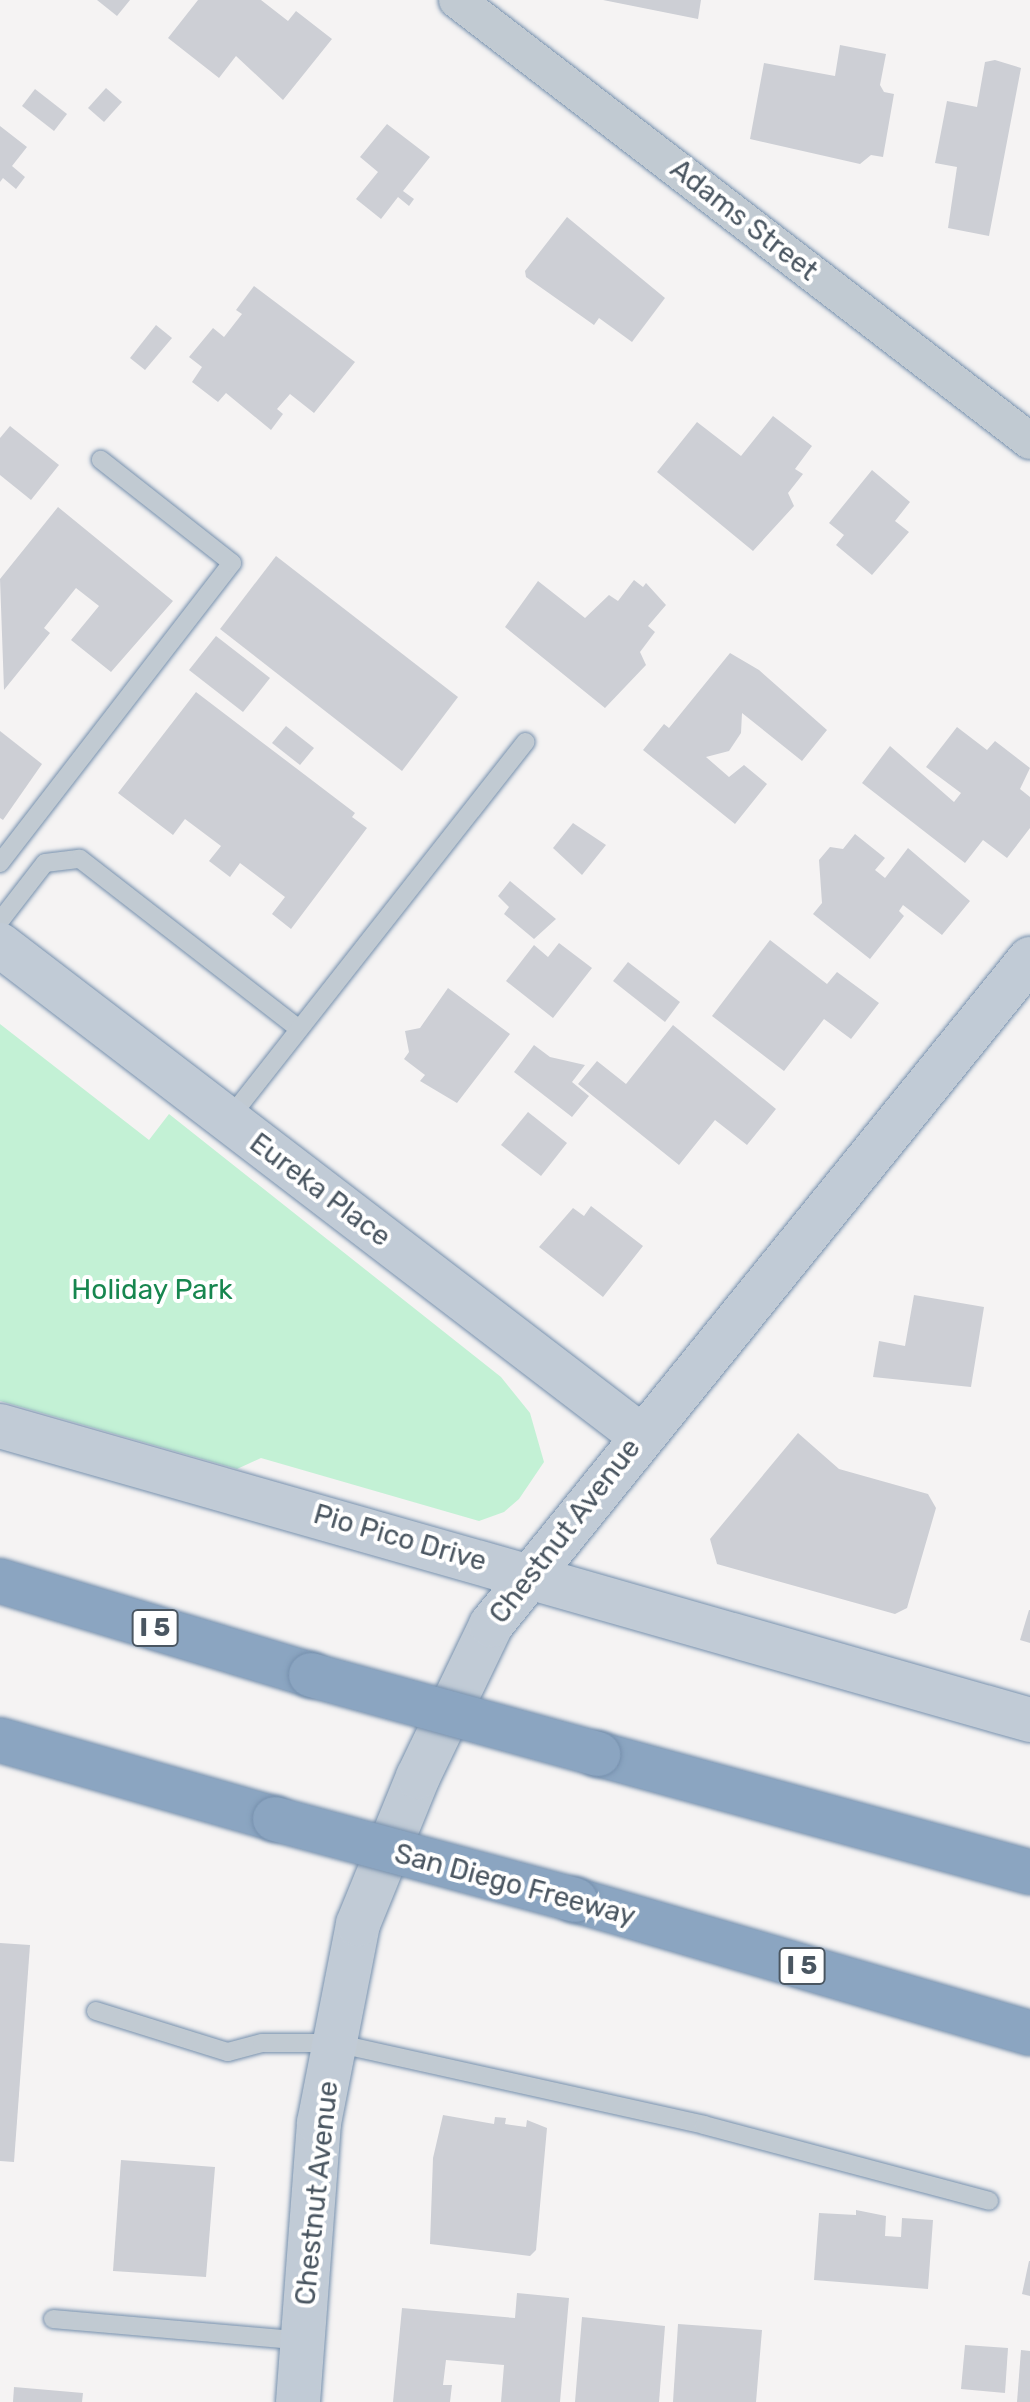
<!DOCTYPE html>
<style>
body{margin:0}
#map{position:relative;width:1030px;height:2402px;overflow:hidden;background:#f5f3f3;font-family:Rubik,sans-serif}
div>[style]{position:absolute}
.green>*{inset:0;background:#c3f1d5}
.building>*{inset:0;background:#cdcfd5}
.roads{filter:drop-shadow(0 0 2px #7690ad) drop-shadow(0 0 2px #7690ad)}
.lane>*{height:18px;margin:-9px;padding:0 9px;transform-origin:9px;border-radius:9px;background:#c1cad2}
.street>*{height:36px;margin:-18px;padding:0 18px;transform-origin:18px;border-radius:18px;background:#c1cad2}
.secondary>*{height:44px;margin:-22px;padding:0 22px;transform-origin:22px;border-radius:22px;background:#c1cbd6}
.highway>*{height:44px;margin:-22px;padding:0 22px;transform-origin:22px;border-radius:22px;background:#8ba5c1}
.bridges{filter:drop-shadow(0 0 2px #7690ad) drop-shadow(0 0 2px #7690ad)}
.highway-bridge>*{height:44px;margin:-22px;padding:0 22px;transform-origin:22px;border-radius:22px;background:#8ba5c1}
span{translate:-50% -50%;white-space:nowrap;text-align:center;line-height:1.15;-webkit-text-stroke:8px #fff;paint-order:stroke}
.shield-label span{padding:2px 6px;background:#fff;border:2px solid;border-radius:6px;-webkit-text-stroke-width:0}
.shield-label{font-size:26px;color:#4a5661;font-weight:700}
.street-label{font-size:28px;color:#4a5661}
.park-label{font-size:28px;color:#17864f}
</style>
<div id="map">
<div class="green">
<div style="clip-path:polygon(0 1024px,149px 1140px,169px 1114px,501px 1377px,530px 1413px,544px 1462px,519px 1499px,504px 1512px,479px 1521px,261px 1458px,237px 1469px,0 1401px)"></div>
</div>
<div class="building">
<div style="clip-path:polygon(97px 0,130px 0,117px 16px)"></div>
<div style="clip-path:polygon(198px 0,261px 0,288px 21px,296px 11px,332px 39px,283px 100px,236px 56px,219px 78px,168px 38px)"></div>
<div style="clip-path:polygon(603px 0,701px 0,698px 19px)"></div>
<div style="clip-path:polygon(840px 45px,886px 54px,880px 85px,884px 92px,894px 94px,883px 157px,871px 155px,860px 164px,750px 139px,764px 63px,835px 76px)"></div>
<div style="clip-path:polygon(995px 60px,1021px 68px,989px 236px,948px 228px,957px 167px,935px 163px,947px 101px,977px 107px,985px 62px)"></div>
<div style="clip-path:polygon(106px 88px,122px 102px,104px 122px,88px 108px)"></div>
<div style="clip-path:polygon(35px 89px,67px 114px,54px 131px,22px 106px)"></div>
<div style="clip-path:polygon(387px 124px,430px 157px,403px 191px,414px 199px,409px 206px,398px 197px,381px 219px,356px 199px,378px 172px,360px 157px)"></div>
<div style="clip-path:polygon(0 126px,27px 147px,12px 166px,25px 177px,16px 189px,3px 178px,0 182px)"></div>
<div style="clip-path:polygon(567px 217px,665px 298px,632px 342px,599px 318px,594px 325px,526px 277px,525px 271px)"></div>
<div style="clip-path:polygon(254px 286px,355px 362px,314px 413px,290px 394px,277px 409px,283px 414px,271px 430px,226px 393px,218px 402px,192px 382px,202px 367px,189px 357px,213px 328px,224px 337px,242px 314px,236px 310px)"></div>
<div style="clip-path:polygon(156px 325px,172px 338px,145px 370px,130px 358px)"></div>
<div style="clip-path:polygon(773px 416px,812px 446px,795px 469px,803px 474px,788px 493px,794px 506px,753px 551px,657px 472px,697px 422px,741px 456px)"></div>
<div style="clip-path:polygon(10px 426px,59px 465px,31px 500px,0 475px,0 438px)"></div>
<div style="clip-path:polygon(872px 470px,910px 502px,895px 521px,909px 532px,872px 575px,836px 545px,844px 535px,829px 523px)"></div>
<div style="clip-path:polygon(58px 507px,173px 601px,111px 672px,71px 640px,99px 606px,76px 588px,44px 628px,50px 633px,4px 690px,0 579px)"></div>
<div style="clip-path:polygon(276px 556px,458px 697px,402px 771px,220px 629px)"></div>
<div style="clip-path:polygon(634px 580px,643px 587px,646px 583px,666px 605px,648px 626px,655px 632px,640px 652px,646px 665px,605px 708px,505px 627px,538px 581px,585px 618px,609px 595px,618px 601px)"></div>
<div style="clip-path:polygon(216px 636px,270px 678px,243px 712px,189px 670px)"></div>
<div style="clip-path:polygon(730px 653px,759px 670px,827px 730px,802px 761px,742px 713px,741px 733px,729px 751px,706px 757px,729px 777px,744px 765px,767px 784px,735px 824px,643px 750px,664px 724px,669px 728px)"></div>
<div style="clip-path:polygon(196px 692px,355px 813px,352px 817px,367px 828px,291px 929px,272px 914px,285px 897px,240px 863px,230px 877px,209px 861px,221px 846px,185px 819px,173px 835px,118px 793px)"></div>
<div style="clip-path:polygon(286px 726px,314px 748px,300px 765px,272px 743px)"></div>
<div style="clip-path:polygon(957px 727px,987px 750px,995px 741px,1030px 768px,1020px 789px,1030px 797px,1030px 828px,1007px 858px,983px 840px,965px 863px,862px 783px,890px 746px,954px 802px,961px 793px,926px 767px)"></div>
<div style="clip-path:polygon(0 731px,42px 764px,3px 820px,0 818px)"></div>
<div style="clip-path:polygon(573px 823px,606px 845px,582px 875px,553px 848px)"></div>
<div style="clip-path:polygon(855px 834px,885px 858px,875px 870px,885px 878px,908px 848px,970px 901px,942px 935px,903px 905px,899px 911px,904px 916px,870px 959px,813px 914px,822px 903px,819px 860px,830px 847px,843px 849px)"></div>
<div style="clip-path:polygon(510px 881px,556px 919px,534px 939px,504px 914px,509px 907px,498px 896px)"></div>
<div style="clip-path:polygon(770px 940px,827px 984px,837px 972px,879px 1003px,851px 1039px,824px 1019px,784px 1071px,712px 1016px)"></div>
<div style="clip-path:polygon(559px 943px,592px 968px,553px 1018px,506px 981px,534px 945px,548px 957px)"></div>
<div style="clip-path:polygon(628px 962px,680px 1002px,665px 1022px,613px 981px)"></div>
<div style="clip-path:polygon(448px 988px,510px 1034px,457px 1103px,420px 1081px,425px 1075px,404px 1059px,409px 1052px,405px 1031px,420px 1028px)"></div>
<div style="clip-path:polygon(673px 1025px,776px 1109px,747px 1145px,715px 1120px,679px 1165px,578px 1084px,597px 1061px,626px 1084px)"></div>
<div style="clip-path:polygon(534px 1045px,550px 1057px,585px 1065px,572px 1082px,589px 1096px,572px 1117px,514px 1072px)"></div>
<div style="clip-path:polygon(528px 1112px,567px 1143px,541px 1176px,501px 1145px)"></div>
<div style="clip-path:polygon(591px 1206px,643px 1246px,603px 1297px,539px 1247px,573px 1208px,584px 1216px)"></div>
<div style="clip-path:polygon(914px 1295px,984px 1307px,971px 1387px,873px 1377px,879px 1341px,905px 1346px)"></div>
<div style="clip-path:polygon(798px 1433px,839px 1469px,928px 1494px,936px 1508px,907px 1608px,895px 1614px,717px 1564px,710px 1539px)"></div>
<div style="clip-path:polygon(1029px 1610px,1030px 1610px,1030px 1643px,1020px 1640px)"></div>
<div style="clip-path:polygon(0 1943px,30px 1945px,14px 2162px,0 2161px)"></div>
<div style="clip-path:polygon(443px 2115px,494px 2124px,495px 2117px,506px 2118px,505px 2124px,526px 2127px,527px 2120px,547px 2128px,536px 2250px,530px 2256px,430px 2244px,433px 2158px)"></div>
<div style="clip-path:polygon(121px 2160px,215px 2167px,206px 2277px,113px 2271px)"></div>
<div style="clip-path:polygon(856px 2210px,886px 2216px,885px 2236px,901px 2237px,902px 2218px,933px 2220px,928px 2289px,814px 2280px,819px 2213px,856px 2215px)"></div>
<div style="clip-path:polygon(1029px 2261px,1030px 2261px,1030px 2296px,1022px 2294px)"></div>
<div style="clip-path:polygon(517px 2293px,569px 2298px,560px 2402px,501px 2402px,504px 2365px,446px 2360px,443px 2385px,452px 2385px,450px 2402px,393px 2402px,402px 2308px,515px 2318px)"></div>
<div style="clip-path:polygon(582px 2317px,665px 2326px,659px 2402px,575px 2402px)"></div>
<div style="clip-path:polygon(678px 2324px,762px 2330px,756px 2402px,673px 2402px)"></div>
<div style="clip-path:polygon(965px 2345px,1008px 2348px,1005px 2393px,961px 2389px)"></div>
<div style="clip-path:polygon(1021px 2350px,1030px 2351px,1030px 2402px,1017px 2402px)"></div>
<div style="clip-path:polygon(14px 2387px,83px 2393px,82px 2402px,13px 2402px)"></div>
</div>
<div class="roads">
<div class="lane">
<div style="left:0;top:863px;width:379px;rotate:-52.3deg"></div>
<div style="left:232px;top:563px;width:167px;rotate:-141.8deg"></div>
<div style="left:0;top:921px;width:73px;rotate:-52.2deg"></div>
<div style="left:45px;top:863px;width:35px;rotate:-7deg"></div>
<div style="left:80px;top:859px;width:277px;rotate:37.8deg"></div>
<div style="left:228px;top:1120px;width:481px;rotate:-51.8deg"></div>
<div style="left:96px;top:2011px;width:138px;rotate:17.3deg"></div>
<div style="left:228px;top:2052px;width:35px;rotate:-15deg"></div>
<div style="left:262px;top:2043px;width:73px"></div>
<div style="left:335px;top:2043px;width:378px;rotate:12.5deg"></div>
<div style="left:704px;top:2125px;width:295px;rotate:14.9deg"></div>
<div style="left:53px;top:2319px;width:250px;rotate:5deg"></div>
</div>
<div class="street">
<div style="left:457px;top:0;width:723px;rotate:37.58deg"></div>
</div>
<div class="secondary">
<div style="left:0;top:945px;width:806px;rotate:37.44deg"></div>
<div style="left:0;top:1426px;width:1071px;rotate:15.93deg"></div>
<div style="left:298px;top:2402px;width:280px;rotate:-85.7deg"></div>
<div style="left:319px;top:2123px;width:203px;rotate:-78.9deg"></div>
<div style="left:358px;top:1924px;width:159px;rotate:-67.8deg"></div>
<div style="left:418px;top:1777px;width:169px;rotate:-64.3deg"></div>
<div style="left:491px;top:1625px;width:857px;rotate:-51.02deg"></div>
</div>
<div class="highway">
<div style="left:0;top:1581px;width:325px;rotate:16.8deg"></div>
<div style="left:0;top:1740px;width:286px;rotate:16deg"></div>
<div style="left:598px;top:1754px;width:448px;rotate:15.3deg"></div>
<div style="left:575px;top:1900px;width:474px;rotate:16.3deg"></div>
</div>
</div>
<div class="bridges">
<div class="highway-bridge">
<div style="left:311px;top:1675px;width:298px;rotate:15.4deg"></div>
<div style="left:275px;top:1819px;width:311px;rotate:15.1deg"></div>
</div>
</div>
<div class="shield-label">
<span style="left:155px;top:1628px">I 5</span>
<span style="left:802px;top:1966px">I 5</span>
</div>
<div class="street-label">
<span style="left:744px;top:220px;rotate:38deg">Adams Street</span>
<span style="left:320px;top:1190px;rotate:37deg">Eureka Place</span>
<span style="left:565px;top:1531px;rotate:-52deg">Chestnut Avenue</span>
<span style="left:400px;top:1538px;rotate:16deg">Pio Pico Drive</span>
<span style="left:515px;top:1885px;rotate:15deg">San Diego Freeway</span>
<span style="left:317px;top:2193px;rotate:-84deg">Chestnut Avenue</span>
</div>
<div class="park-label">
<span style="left:152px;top:1290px">Holiday Park</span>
</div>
</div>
